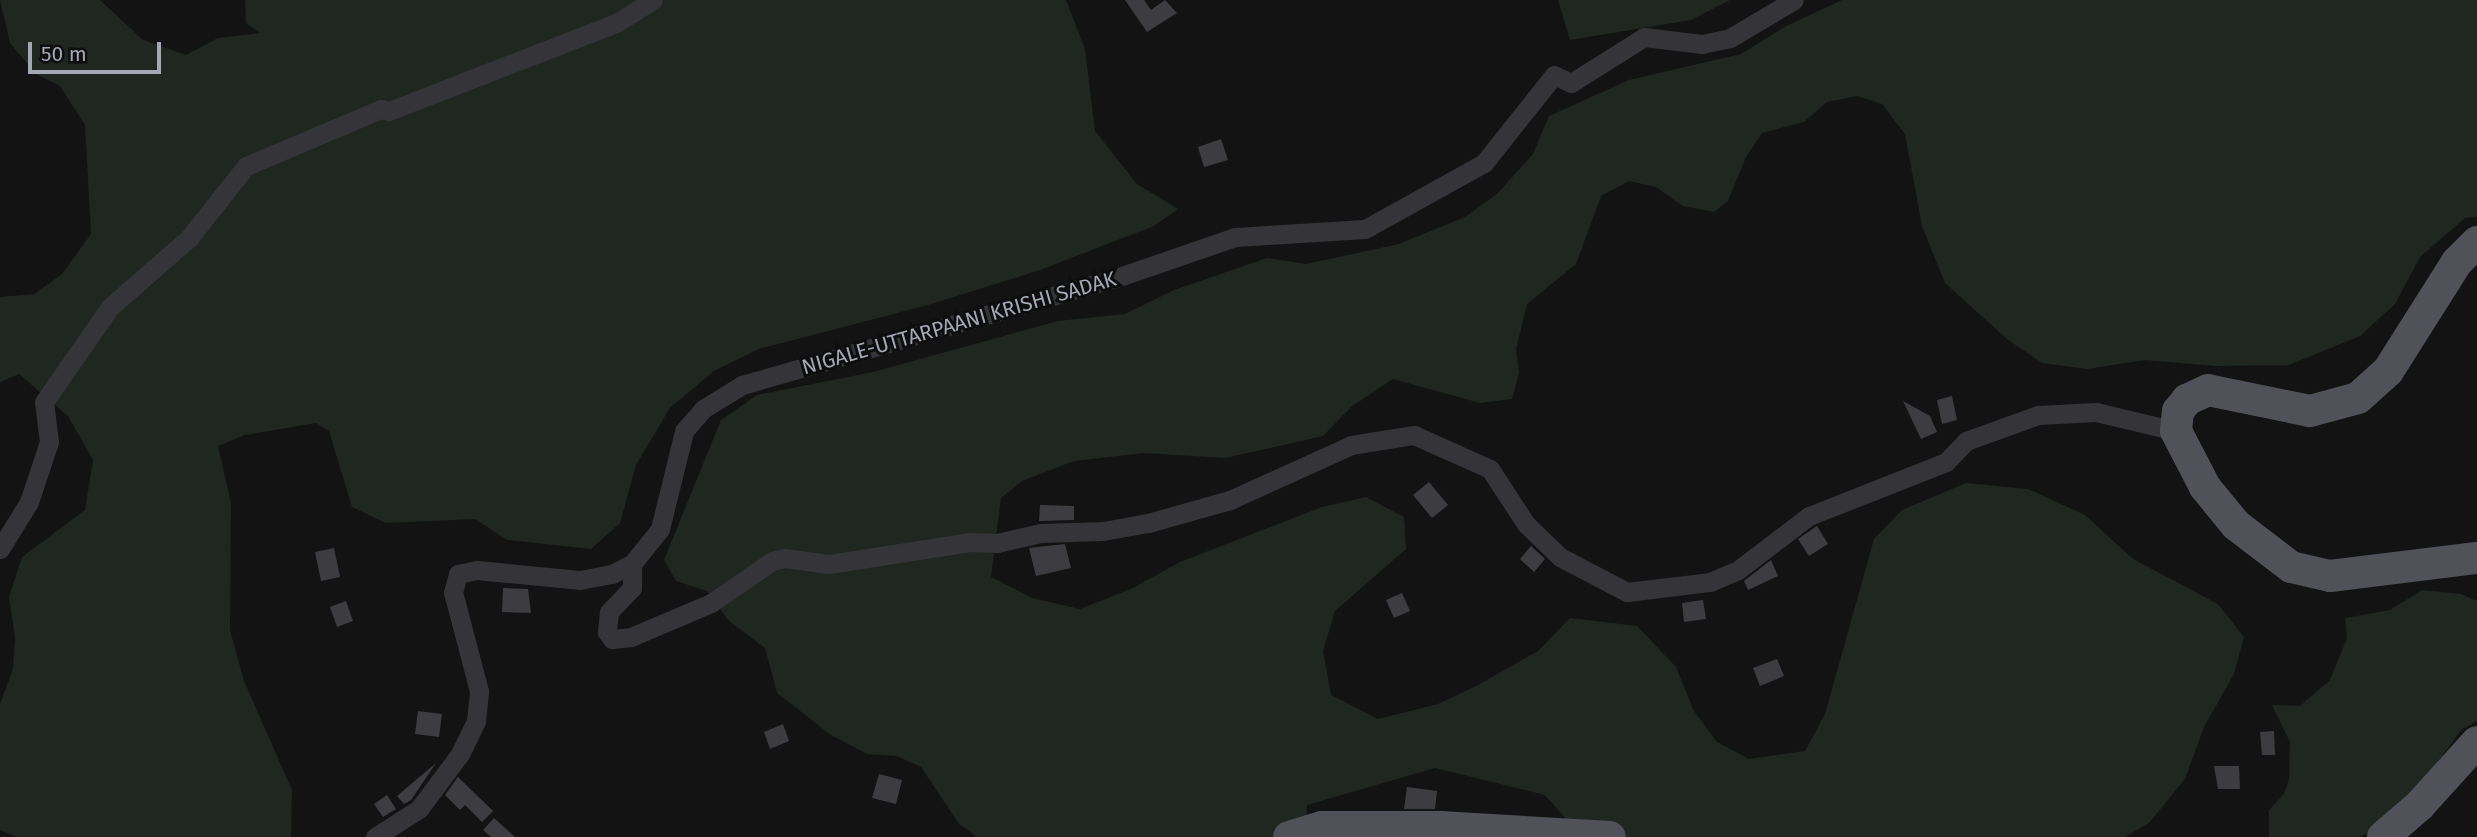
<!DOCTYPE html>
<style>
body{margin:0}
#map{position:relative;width:2477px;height:837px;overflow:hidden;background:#131314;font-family:"Fira Sans",sans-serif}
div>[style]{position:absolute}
.green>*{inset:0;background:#1f2720}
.building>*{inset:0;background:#3d3d41}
.street>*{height:19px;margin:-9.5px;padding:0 9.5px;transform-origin:9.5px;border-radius:9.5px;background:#343439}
.primary>*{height:32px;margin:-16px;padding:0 16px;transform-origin:16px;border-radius:16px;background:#505159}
span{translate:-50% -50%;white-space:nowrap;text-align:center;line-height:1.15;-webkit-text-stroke:6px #0e0e0f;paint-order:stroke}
.street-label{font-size:21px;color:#a4a8b5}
.scale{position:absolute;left:28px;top:42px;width:133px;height:32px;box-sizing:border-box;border:4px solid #a4a8b5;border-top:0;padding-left:9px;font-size:21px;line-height:24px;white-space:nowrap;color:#a4a8b5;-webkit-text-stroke:5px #0e0e0f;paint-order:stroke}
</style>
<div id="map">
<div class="green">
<div style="clip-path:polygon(0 0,100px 0,143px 40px,186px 55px,218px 38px,260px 33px,246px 23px,245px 0,1066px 0,1085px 49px,1095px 131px,1137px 184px,1178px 209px,1154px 226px,1040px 270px,928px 305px,759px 349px,714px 371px,670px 408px,636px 465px,620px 523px,591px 549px,507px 540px,475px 519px,386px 523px,352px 507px,329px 431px,316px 423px,245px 435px,218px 446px,231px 503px,230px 630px,244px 681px,292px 790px,291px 837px,16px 837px,0 830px,0 704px,13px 669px,15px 637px,9px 597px,22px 557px,85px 510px,93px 460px,68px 416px,19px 374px,0 382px,0 297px,34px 294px,62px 274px,91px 234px,85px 125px,60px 86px,36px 74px,10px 43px)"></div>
<div style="clip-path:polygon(1558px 0,1730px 0,1691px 20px,1570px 40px)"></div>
<div style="clip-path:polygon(1842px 0,2477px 0,2477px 217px,2465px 218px,2420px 257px,2395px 304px,2360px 336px,2289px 365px,2216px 366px,2145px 360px,2087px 369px,2042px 363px,2007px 339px,1945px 283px,1922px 226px,1905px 134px,1882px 104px,1857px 96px,1827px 102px,1804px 122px,1762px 133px,1746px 157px,1728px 201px,1714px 212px,1683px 206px,1656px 187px,1629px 181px,1601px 196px,1576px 264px,1527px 304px,1516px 349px,1519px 373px,1512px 399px,1480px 403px,1393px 379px,1351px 407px,1323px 436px,1225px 458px,1144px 453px,1074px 461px,1022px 481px,1001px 498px,991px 577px,1032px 598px,1080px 609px,1133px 588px,1180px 562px,1322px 507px,1366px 497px,1404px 517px,1406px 549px,1335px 611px,1323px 651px,1331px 695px,1378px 719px,1438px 704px,1478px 685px,1538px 651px,1570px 618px,1637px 626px,1676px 667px,1694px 711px,1717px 742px,1749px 759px,1805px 751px,1825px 714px,1874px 539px,1902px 510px,1966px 483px,2028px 489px,2085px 515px,2133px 559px,2218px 604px,2244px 637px,2234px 674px,2204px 727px,2185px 779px,2149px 823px,2125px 837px,1582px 837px,1545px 795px,1435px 768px,1307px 805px,1305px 837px,977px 837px,959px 824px,921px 767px,897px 756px,867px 754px,831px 735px,777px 693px,765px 648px,728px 620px,707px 591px,676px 581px,664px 560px,721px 420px,757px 395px,873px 372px,1058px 321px,1125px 314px,1174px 290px,1267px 258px,1306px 264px,1399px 244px,1465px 217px,1497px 194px,1533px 154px,1549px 116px,1629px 80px,1741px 54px,1786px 26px)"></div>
<div style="clip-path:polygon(2422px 590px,2461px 594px,2477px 601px,2477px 721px,2461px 730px,2403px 810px,2377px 829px,2360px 837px,2269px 837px,2269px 810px,2284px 794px,2289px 779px,2290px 742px,2272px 705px,2300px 706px,2330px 680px,2347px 638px,2345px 618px,2390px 610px)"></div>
</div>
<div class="building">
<div style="clip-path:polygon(1125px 0,1144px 0,1151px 10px,1165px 0,1177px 13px,1147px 32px)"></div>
<div style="clip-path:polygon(1221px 139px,1228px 160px,1204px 167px,1198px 147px)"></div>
<div style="clip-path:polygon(1952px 396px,1957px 420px,1942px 424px,1937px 400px)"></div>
<div style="clip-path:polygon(1903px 401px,1930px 416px,1937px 432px,1921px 439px)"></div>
<div style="clip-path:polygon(1429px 482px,1448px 505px,1432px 518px,1413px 495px)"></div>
<div style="clip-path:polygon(1040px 505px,1074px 506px,1074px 520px,1039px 521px)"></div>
<div style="clip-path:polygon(1817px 526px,1828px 544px,1809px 556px,1798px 539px)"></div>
<div style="clip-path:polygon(1065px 544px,1071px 568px,1036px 576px,1029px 548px)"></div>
<div style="clip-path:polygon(1531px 546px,1545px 559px,1534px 572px,1520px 559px)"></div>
<div style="clip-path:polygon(334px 548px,340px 577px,321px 581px,315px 552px)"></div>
<div style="clip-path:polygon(1771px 560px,1778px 576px,1748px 590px,1744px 581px)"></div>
<div style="clip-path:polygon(503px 588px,528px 589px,531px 613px,502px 612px)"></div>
<div style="clip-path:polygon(1402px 593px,1410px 611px,1394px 618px,1386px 600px)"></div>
<div style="clip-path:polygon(1703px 600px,1706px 619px,1684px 622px,1682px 603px)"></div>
<div style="clip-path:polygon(346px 601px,353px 621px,337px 627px,330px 607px)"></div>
<div style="clip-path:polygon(1777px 659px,1784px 676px,1760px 686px,1753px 668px)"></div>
<div style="clip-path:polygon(418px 711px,442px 714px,439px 737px,415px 734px)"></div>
<div style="clip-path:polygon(783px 724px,789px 741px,770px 749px,764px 732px)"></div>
<div style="clip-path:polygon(2274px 731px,2275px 755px,2262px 755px,2260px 732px)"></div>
<div style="clip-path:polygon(436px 763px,411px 800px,404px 804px,397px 796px)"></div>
<div style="clip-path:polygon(2214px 766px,2239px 766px,2240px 789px,2218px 789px)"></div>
<div style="clip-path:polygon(879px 774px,902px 780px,896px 804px,872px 798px)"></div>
<div style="clip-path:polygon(458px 777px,493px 811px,482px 822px,465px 805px,460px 810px,445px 795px)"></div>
<div style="clip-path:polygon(1407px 787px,1437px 791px,1435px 809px,1404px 809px)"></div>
<div style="clip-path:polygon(387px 795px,396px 809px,383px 817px,374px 804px)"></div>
<div style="clip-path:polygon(494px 818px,515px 837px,491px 837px,483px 830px)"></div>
</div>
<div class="street">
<div style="left:0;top:549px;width:55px;rotate:-58.3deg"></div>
<div style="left:29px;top:502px;width:63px;rotate:-71.6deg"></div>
<div style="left:49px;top:442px;width:40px;rotate:-97.1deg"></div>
<div style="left:44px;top:402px;width:116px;rotate:-55.2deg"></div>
<div style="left:110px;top:307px;width:105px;rotate:-41.1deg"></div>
<div style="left:189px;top:238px;width:92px;rotate:-51.6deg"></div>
<div style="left:246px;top:166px;width:147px;rotate:-22.9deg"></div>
<div style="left:381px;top:109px;width:8px;rotate:14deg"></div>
<div style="left:389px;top:111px;width:246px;rotate:-21.2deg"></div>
<div style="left:618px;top:22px;width:41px;rotate:-32.2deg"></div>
<div style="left:632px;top:564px;width:24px;rotate:90deg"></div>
<div style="left:632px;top:588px;width:33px;rotate:134deg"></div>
<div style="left:609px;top:612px;width:20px;rotate:96deg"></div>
<div style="left:607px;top:632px;width:9px;rotate:54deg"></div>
<div style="left:612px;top:639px;width:19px;rotate:-6deg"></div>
<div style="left:631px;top:637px;width:87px;rotate:-23deg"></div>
<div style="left:711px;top:603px;width:74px;rotate:-34.5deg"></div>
<div style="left:772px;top:561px;width:13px;rotate:-13deg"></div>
<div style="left:785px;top:558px;width:44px;rotate:7.8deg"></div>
<div style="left:829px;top:564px;width:142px;rotate:-8.9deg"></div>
<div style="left:969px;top:542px;width:28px;rotate:2deg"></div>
<div style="left:997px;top:543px;width:45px;rotate:-12.8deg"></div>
<div style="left:1041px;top:533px;width:62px;rotate:-1.8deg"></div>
<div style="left:1103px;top:531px;width:46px;rotate:-10.1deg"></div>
<div style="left:1148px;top:523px;width:85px;rotate:-15.7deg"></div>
<div style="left:1230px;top:500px;width:133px;rotate:-24.4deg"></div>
<div style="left:1351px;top:445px;width:64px;rotate:-9deg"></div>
<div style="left:1414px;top:435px;width:83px;rotate:24.1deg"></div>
<div style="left:1490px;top:469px;width:66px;rotate:56.8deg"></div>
<div style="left:1526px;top:524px;width:47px;rotate:44.1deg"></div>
<div style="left:1560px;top:557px;width:76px;rotate:27.6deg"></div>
<div style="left:1627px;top:592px;width:84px;rotate:-6.9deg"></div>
<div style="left:1710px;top:582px;width:30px;rotate:-23deg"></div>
<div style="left:1738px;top:570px;width:89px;rotate:-37.3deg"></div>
<div style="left:1809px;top:516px;width:147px;rotate:-21.5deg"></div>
<div style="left:1946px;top:462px;width:29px;rotate:-46deg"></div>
<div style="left:1966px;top:441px;width:77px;rotate:-19.9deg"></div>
<div style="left:2038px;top:415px;width:58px;rotate:-3deg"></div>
<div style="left:2096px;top:412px;width:82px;rotate:13.4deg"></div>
<div style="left:375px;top:837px;width:52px;rotate:-32.5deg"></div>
<div style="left:419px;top:809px;width:69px;rotate:-53.3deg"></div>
<div style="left:460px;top:754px;width:37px;rotate:-64deg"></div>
<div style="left:476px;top:721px;width:30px;rotate:-84deg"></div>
<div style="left:479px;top:691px;width:102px;rotate:-104.7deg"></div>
<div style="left:453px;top:592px;width:19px;rotate:-74deg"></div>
<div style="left:458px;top:574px;width:19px;rotate:-12deg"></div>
<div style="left:477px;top:570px;width:103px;rotate:5.5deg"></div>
<div style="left:580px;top:580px;width:33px;rotate:-11deg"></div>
<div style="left:612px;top:574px;width:22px;rotate:-27deg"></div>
<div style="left:632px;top:564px;width:45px;rotate:-51.3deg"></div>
<div style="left:660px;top:529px;width:101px;rotate:-76.2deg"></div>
<div style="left:684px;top:431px;width:29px;rotate:-49deg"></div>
<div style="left:703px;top:409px;width:46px;rotate:-31.6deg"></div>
<div style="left:742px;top:385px;width:389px;rotate:-16deg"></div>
<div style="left:1116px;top:278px;width:126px;rotate:-19deg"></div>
<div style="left:1235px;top:237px;width:130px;rotate:-3.5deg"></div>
<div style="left:1365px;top:229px;width:136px;rotate:-29deg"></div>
<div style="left:1484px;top:163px;width:112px;rotate:-51.5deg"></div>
<div style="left:1554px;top:75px;width:19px;rotate:25deg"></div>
<div style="left:1571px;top:83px;width:86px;rotate:-32.2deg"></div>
<div style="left:1644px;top:37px;width:58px;rotate:6.9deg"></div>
<div style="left:1702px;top:44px;width:29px;rotate:-12deg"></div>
<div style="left:1730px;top:38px;width:74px;rotate:-30.7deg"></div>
</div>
<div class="primary">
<div style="left:2477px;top:242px;width:28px;rotate:135deg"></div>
<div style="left:2457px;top:262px;width:129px;rotate:122.3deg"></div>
<div style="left:2388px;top:371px;width:40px;rotate:138deg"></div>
<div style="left:2358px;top:398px;width:50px;rotate:164.8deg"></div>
<div style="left:2310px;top:411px;width:104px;rotate:-168.4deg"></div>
<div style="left:2208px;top:390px;width:23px;rotate:155deg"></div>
<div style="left:2187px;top:400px;width:14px;rotate:129deg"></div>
<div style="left:2178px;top:411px;width:20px;rotate:96deg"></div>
<div style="left:2176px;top:431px;width:63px;rotate:62.6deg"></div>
<div style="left:2205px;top:487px;width:49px;rotate:50.8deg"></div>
<div style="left:2236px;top:525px;width:69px;rotate:37.4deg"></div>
<div style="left:2291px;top:567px;width:40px;rotate:13deg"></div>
<div style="left:2330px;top:576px;width:148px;rotate:-7deg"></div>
<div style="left:1289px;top:837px;width:34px;rotate:-17deg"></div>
<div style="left:1322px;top:827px;width:118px"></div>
<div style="left:1440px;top:827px;width:170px;rotate:3.4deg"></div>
<div style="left:2383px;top:837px;width:48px;rotate:-40.7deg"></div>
<div style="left:2419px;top:806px;width:86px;rotate:-47.8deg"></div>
</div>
<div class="street-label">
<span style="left:959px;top:323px;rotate:-16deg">NIGALE-UTTARPAANI KRISHI SADAK</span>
</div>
<div class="scale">50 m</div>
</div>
